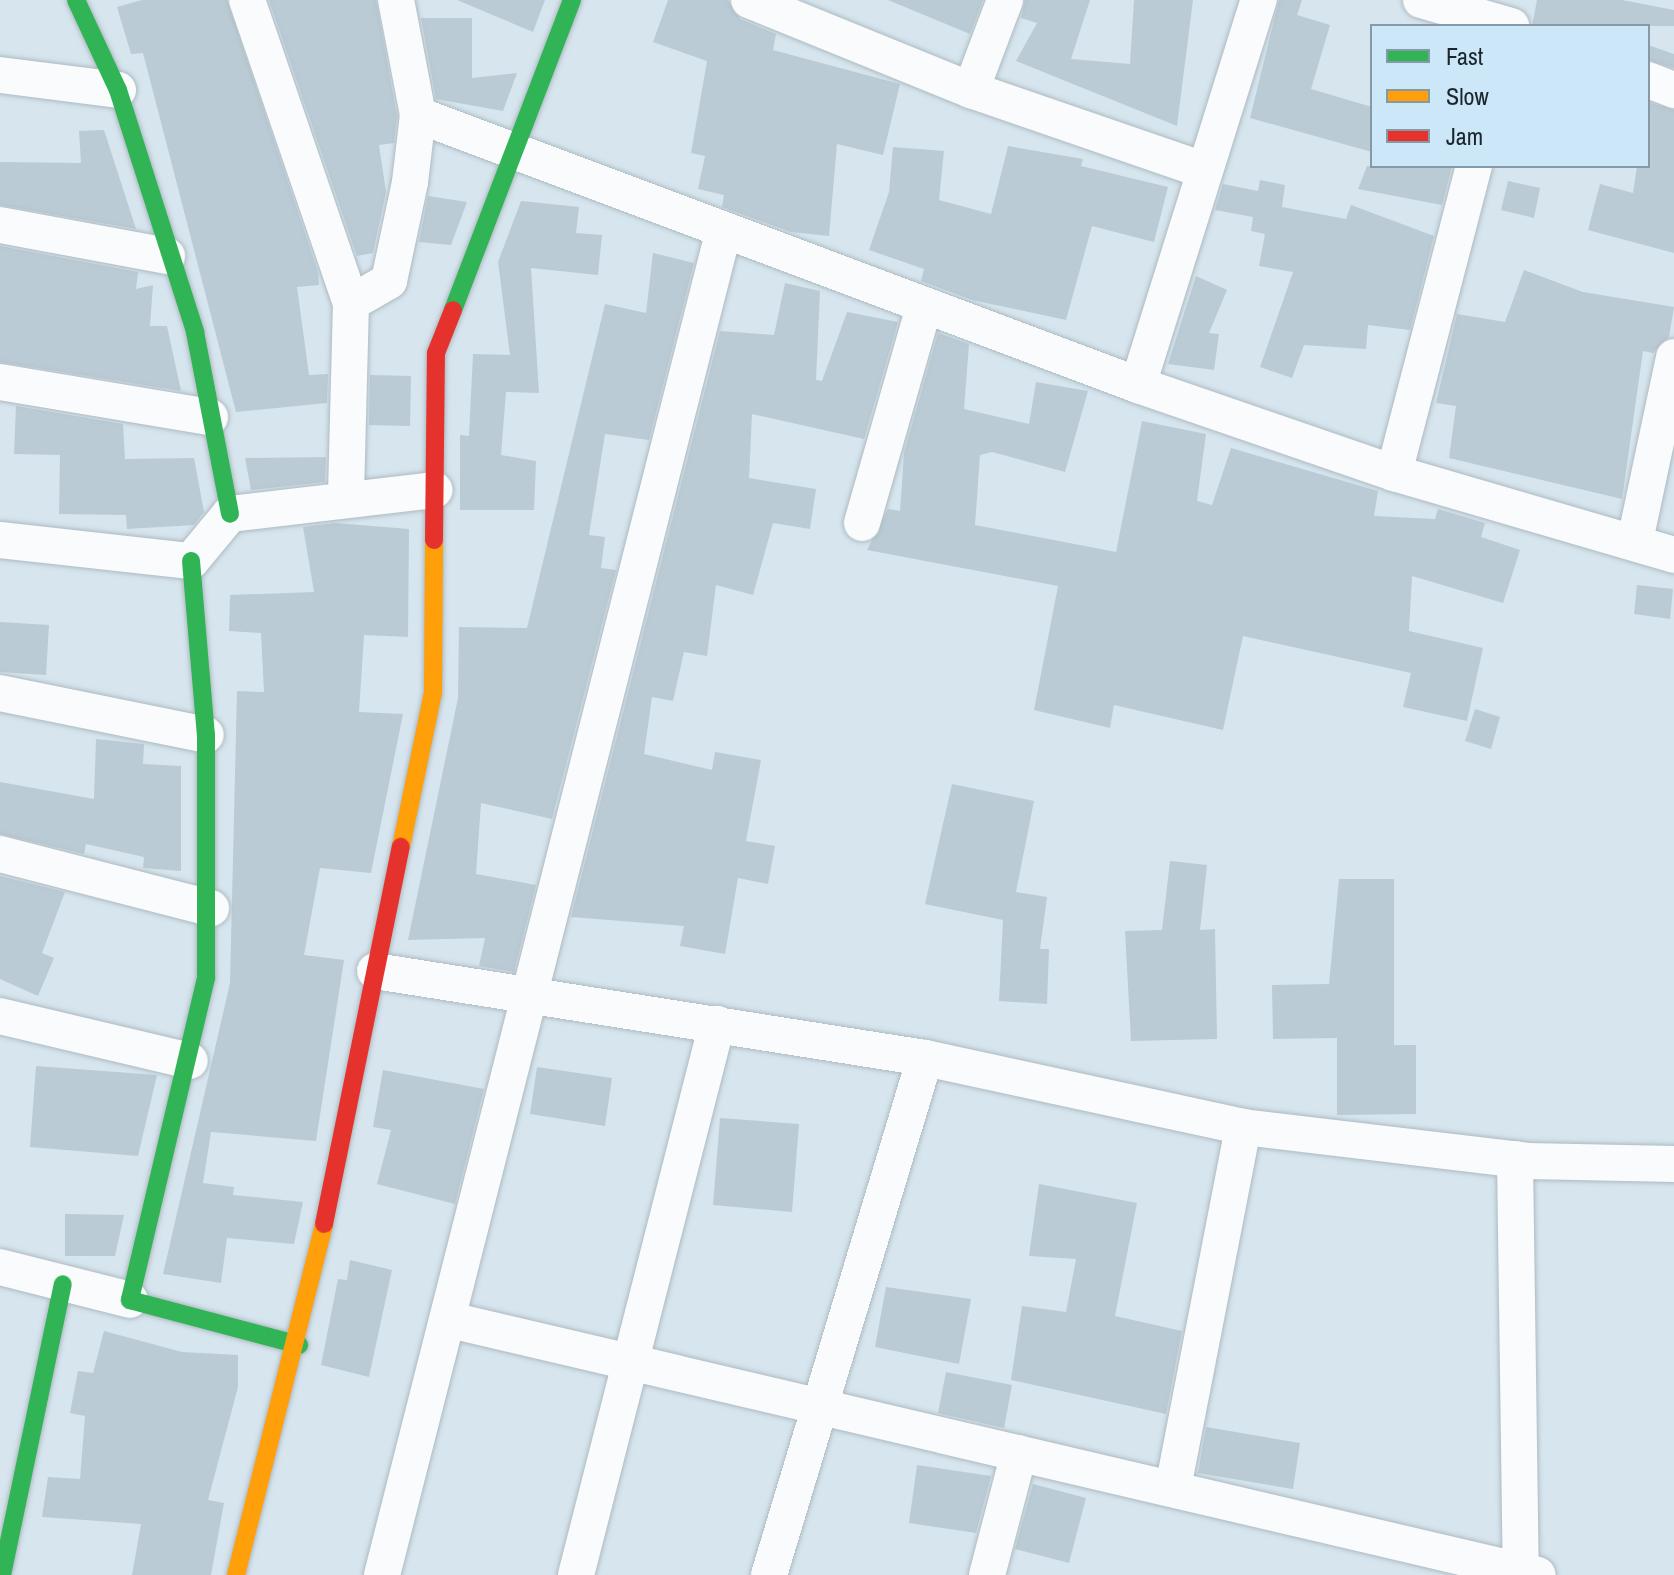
<!DOCTYPE html>
<style>
body{margin:0}
#map{position:relative;width:1674px;height:1575px;overflow:hidden;background:#d6e5ee;font-family:"Archivo Narrow",sans-serif}
div>[style]{position:absolute}
.building>*{inset:0;background:#bbcbd5}
.roads{filter:drop-shadow(0 0 2px #aebac1) drop-shadow(0 0 2px #aebac1)}
.street>*{height:36px;margin:-18px;padding:0 18px;transform-origin:18px;border-radius:18px;background:#f9fbfc}
.fast>*{height:18px;margin:-9px;padding:0 9px;transform-origin:9px;border-radius:9px;background:#30b455}
.slow>*{height:18px;margin:-9px;padding:0 9px;transform-origin:9px;border-radius:9px;background:#ff9f0a}
.jam>*{height:18px;margin:-9px;padding:0 9px;transform-origin:9px;border-radius:9px;background:#e5322d}
span{translate:-50% -50%;white-space:nowrap;text-align:center;line-height:1.15;-webkit-text-stroke:7px #cce7f8;paint-order:stroke}
.legend{position:absolute;left:1370px;top:24px;width:280px;height:144px;box-sizing:border-box;background:#cce7f8;border:2px solid #8599a6;margin:0;padding:10px 14px;list-style:none;font-size:24px;color:#1b252b}
.legend li{display:flex;align-items:center;gap:16px;height:40px}
.legend b{width:40px;border:2px solid #8599a6}
</style>
<div id="map">
<div class="building">
<div style="clip-path:polygon(142px 0,227px 0,318px 272px,319px 285px,297px 287px,309px 375px,328px 374px,327px 403px,236px 412px,143px 53px,131px 54px,117px 7px)"></div>
<div style="clip-path:polygon(269px 0,376px 0,397px 116px,394px 143px,379px 145px,386px 192px,373px 253px,357px 256px)"></div>
<div style="clip-path:polygon(457px 0,545px 0,533px 32px)"></div>
<div style="clip-path:polygon(668px 0,728px 0,740px 19px,776px 34px,773px 50px,900px 84px,883px 155px,837px 144px,829px 236px,791px 232px,722px 207px,724px 195px,698px 189px,705px 156px,691px 153px,707px 61px,653px 42px)"></div>
<div style="clip-path:polygon(888px 0,983px 0,970px 34px)"></div>
<div style="clip-path:polygon(1025px 0,1090px 0,1071px 59px,1130px 64px,1134px 0,1193px 0,1177px 126px,1016px 61px,1037px 23px,1021px 18px)"></div>
<div style="clip-path:polygon(1279px 0,1302px 0,1297px 15px,1330px 25px,1311px 89px,1372px 107px,1372px 152px,1250px 118px)"></div>
<div style="clip-path:polygon(1537px 0,1622px 0,1674px 10px,1674px 26px,1532px 26px)"></div>
<div style="clip-path:polygon(421px 18px,472px 18px,472px 78px,517px 73px,503px 111px,436px 99px)"></div>
<div style="clip-path:polygon(1648px 45px,1674px 54px,1674px 68px,1648px 60px)"></div>
<div style="clip-path:polygon(1648px 102px,1674px 110px,1674px 253px,1588px 230px,1600px 184px,1633px 193px,1637px 166px,1648px 166px)"></div>
<div style="clip-path:polygon(104px 130px,136px 229px,0 205px,0 162px,81px 163px,79px 131px)"></div>
<div style="clip-path:polygon(1008px 146px,1083px 159px,1081px 166px,1168px 187px,1154px 242px,1092px 226px,1066px 320px,972px 300px,921px 281px,924px 269px,869px 250px,889px 192px,893px 147px,944px 151px,939px 200px,991px 214px)"></div>
<div style="clip-path:polygon(1367px 166px,1452px 166px,1442px 205px,1358px 189px)"></div>
<div style="clip-path:polygon(1260px 180px,1285px 185px,1282px 207px,1346px 219px,1351px 205px,1434px 236px,1410px 330px,1368px 325px,1366px 349px,1304px 345px,1292px 378px,1260px 367px,1293px 272px,1259px 266px,1265px 234px,1251px 231px,1253px 217px,1215px 210px,1223px 184px,1258px 191px)"></div>
<div style="clip-path:polygon(1508px 181px,1540px 188px,1534px 218px,1501px 210px)"></div>
<div style="clip-path:polygon(428px 196px,467px 202px,451px 245px,419px 242px)"></div>
<div style="clip-path:polygon(521px 201px,579px 207px,576px 233px,602px 235px,598px 275px,531px 268px,539px 393px,506px 392px,501px 455px,536px 461px,534px 510px,460px 510px,460px 435px,469px 436px,473px 354px,510px 355px,498px 262px)"></div>
<div style="clip-path:polygon(0 246px,138px 272px,136px 289px,153px 285px,150px 326px,167px 326px,181px 391px,0 362px)"></div>
<div style="clip-path:polygon(653px 253px,694px 263px,649px 440px,605px 434px,589px 535px,605px 537px,601px 568px,616px 570px,552px 819px,481px 803px,476px 874px,536px 885px,514px 972px,479px 966px,485px 938px,408px 940px,458px 698px,459px 627px,527px 628px,605px 304px,646px 313px)"></div>
<div style="clip-path:polygon(1524px 270px,1583px 292px,1674px 307px,1669px 337px,1653px 353px,1643px 351px,1622px 499px,1449px 458px,1456px 406px,1436px 403px,1457px 314px,1505px 322px)"></div>
<div style="clip-path:polygon(1196px 276px,1227px 290px,1209px 333px,1219px 334px,1214px 370px,1168px 364px)"></div>
<div style="clip-path:polygon(785px 283px,820px 291px,816px 380px,822px 381px,847px 312px,898px 322px,864px 439px,752px 414px,749px 478px,816px 489px,810px 529px,773px 523px,753px 595px,716px 585px,707px 656px,684px 652px,673px 701px,652px 697px,644px 754px,712px 770px,715px 752px,761px 760px,746px 841px,775px 846px,768px 884px,738px 878px,725px 954px,680px 946px,684px 926px,571px 917px,720px 331px,774px 335px)"></div>
<div style="clip-path:polygon(938px 333px,969px 344px,964px 409px,1029px 424px,1036px 382px,1088px 391px,1065px 472px,992px 452px,980px 455px,975px 525px,1116px 552px,1142px 421px,1206px 434px,1197px 501px,1212px 505px,1231px 448px,1378px 491px,1374px 516px,1435px 519px,1438px 509px,1485px 523px,1481px 537px,1520px 550px,1503px 603px,1412px 576px,1409px 631px,1483px 648px,1467px 721px,1403px 707px,1411px 673px,1243px 636px,1223px 730px,1114px 705px,1110px 728px,1034px 710px,1058px 586px,867px 550px,888px 509px,900px 511px,904px 453px)"></div>
<div style="clip-path:polygon(370px 375px,411px 376px,410px 426px,369px 425px)"></div>
<div style="clip-path:polygon(16px 406px,123px 424px,125px 459px,194px 458px,204px 512px,194px 525px,127px 529px,126px 515px,59px 514px,60px 455px,14px 454px)"></div>
<div style="clip-path:polygon(326px 457px,325px 482px,251px 490px,245px 458px)"></div>
<div style="clip-path:polygon(335px 523px,409px 529px,408px 637px,364px 635px,359px 712px,403px 714px,371px 873px,320px 868px,304px 955px,344px 960px,316px 1141px,211px 1132px,203px 1183px,234px 1187px,233px 1195px,303px 1202px,294px 1244px,227px 1238px,221px 1283px,163px 1274px,230px 983px,237px 691px,264px 692px,261px 633px,229px 631px,230px 595px,314px 592px,303px 527px)"></div>
<div style="clip-path:polygon(1637px 585px,1673px 589px,1670px 619px,1634px 614px)"></div>
<div style="clip-path:polygon(0 622px,49px 625px,46px 675px,0 672px)"></div>
<div style="clip-path:polygon(1475px 709px,1500px 717px,1491px 749px,1465px 741px)"></div>
<div style="clip-path:polygon(96px 739px,144px 744px,143px 764px,181px 766px,181px 871px,143px 868px,144px 857px,86px 844px,84px 854px,0 834px,0 782px,94px 799px)"></div>
<div style="clip-path:polygon(952px 784px,1034px 801px,1016px 892px,1047px 897px,1040px 949px,1049px 949px,1047px 1004px,999px 1001px,1003px 920px,925px 904px)"></div>
<div style="clip-path:polygon(1170px 861px,1207px 865px,1200px 930px,1215px 929px,1217px 1039px,1131px 1041px,1125px 931px,1162px 930px)"></div>
<div style="clip-path:polygon(0 876px,65px 892px,42px 953px,54px 958px,38px 996px,0 979px)"></div>
<div style="clip-path:polygon(1339px 879px,1394px 879px,1394px 1045px,1416px 1045px,1416px 1114px,1337px 1115px,1337px 1038px,1273px 1039px,1272px 985px,1329px 984px)"></div>
<div style="clip-path:polygon(36px 1066px,157px 1075px,138px 1156px,30px 1147px)"></div>
<div style="clip-path:polygon(537px 1067px,612px 1078px,605px 1126px,530px 1114px)"></div>
<div style="clip-path:polygon(383px 1070px,484px 1089px,455px 1204px,377px 1184px,391px 1130px,373px 1127px)"></div>
<div style="clip-path:polygon(720px 1118px,799px 1124px,792px 1212px,713px 1205px)"></div>
<div style="clip-path:polygon(1039px 1184px,1137px 1203px,1115px 1316px,1182px 1331px,1166px 1414px,1011px 1380px,1022px 1306px,1066px 1312px,1076px 1259px,1029px 1256px)"></div>
<div style="clip-path:polygon(65px 1214px,124px 1215px,115px 1256px,65px 1256px)"></div>
<div style="clip-path:polygon(350px 1260px,392px 1270px,369px 1377px,321px 1365px,338px 1279px,347px 1280px)"></div>
<div style="clip-path:polygon(886px 1287px,971px 1299px,959px 1364px,875px 1347px)"></div>
<div style="clip-path:polygon(104px 1331px,182px 1352px,238px 1355px,238px 1387px,208px 1500px,224px 1503px,211px 1575px,132px 1575px,141px 1524px,42px 1517px,48px 1477px,80px 1479px,85px 1416px,70px 1413px,78px 1371px,93px 1373px)"></div>
<div style="clip-path:polygon(946px 1372px,1012px 1385px,1004px 1428px,938px 1413px)"></div>
<div style="clip-path:polygon(1206px 1427px,1300px 1443px,1293px 1489px,1198px 1473px)"></div>
<div style="clip-path:polygon(917px 1465px,991px 1476px,976px 1533px,909px 1523px)"></div>
<div style="clip-path:polygon(1033px 1484px,1086px 1498px,1069px 1563px,1015px 1549px)"></div>
</div>
<div class="roads">
<div class="street">
<div style="left:247px;top:0;width:320px;rotate:71.1deg"></div>
<div style="left:351px;top:303px;width:195px;rotate:91.5deg"></div>
<div style="left:749px;top:0;width:240px;rotate:22.1deg"></div>
<div style="left:971px;top:90px;width:245px;rotate:19deg"></div>
<div style="left:1421px;top:0;width:94px;rotate:16.1deg"></div>
<div style="left:0;top:75px;width:119px;rotate:7.2deg"></div>
<div style="left:1648px;top:80px;width:28px;rotate:21deg"></div>
<div style="left:971px;top:90px;width:96px;rotate:-69.3deg"></div>
<div style="left:418px;top:115px;width:769px;rotate:20.56deg"></div>
<div style="left:1138px;top:385px;width:271px;rotate:19deg"></div>
<div style="left:1394px;top:473px;width:292px;rotate:16.3deg"></div>
<div style="left:0;top:225px;width:170px;rotate:10.5deg"></div>
<div style="left:351px;top:303px;width:44px;rotate:-30.1deg"></div>
<div style="left:389px;top:281px;width:101px;rotate:-78deg"></div>
<div style="left:410px;top:182px;width:67px;rotate:-83.2deg"></div>
<div style="left:418px;top:115px;width:117px;rotate:-100.8deg"></div>
<div style="left:0;top:382px;width:213px;rotate:9.5deg"></div>
<div style="left:1138px;top:385px;width:404px;rotate:-72.6deg"></div>
<div style="left:1394px;top:473px;width:317px;rotate:-75.4deg"></div>
<div style="left:862px;top:523px;width:225px;rotate:-74deg"></div>
<div style="left:0;top:540px;width:192px;rotate:6.3deg"></div>
<div style="left:191px;top:561px;width:61px;rotate:-50.3deg"></div>
<div style="left:230px;top:514px;width:206px;rotate:-6.7deg"></div>
<div style="left:1635px;top:541px;width:188px;rotate:-78deg"></div>
<div style="left:0;top:693px;width:210px;rotate:11.5deg"></div>
<div style="left:0;top:854px;width:218px;rotate:14.4deg"></div>
<div style="left:375px;top:971px;width:557px;rotate:8.99deg"></div>
<div style="left:925px;top:1058px;width:325px;rotate:12.2deg"></div>
<div style="left:1243px;top:1127px;width:287px;rotate:6.8deg"></div>
<div style="left:1528px;top:1161px;width:146px;rotate:1.2deg"></div>
<div style="left:0;top:1016px;width:195px;rotate:13.3deg"></div>
<div style="left:1515px;top:1159px;width:409px;rotate:89.2deg"></div>
<div style="left:0;top:1267px;width:134px;rotate:14.2deg"></div>
<div style="left:450px;top:1320px;width:1117px;rotate:13.19deg"></div>
<div style="left:1173px;top:1488px;width:368px;rotate:-79deg"></div>
<div style="left:382px;top:1575px;width:1385px;rotate:-75.74deg"></div>
<div style="left:576px;top:1575px;width:569px;rotate:-75.65deg"></div>
<div style="left:769px;top:1575px;width:540px;rotate:-73.21deg"></div>
<div style="left:987px;top:1575px;width:126px;rotate:-75.3deg"></div>
</div>
<div class="fast">
<div style="left:76px;top:0;width:99px;rotate:65deg"></div>
<div style="left:118px;top:90px;width:254px;rotate:72.3deg"></div>
<div style="left:195px;top:332px;width:185px;rotate:79.1deg"></div>
<div style="left:453px;top:310px;width:332px;rotate:-69deg"></div>
<div style="left:191px;top:561px;width:175px;rotate:85.1deg"></div>
<div style="left:206px;top:735px;width:243px;rotate:90deg"></div>
<div style="left:206px;top:978px;width:331px;rotate:103.3deg"></div>
<div style="left:130px;top:1300px;width:175px;rotate:14.9deg"></div>
<div style="left:2px;top:1575px;width:297px;rotate:-78.2deg"></div>
</div>
<div class="slow">
<div style="left:401px;top:847px;width:157px;rotate:-78.3deg"></div>
<div style="left:433px;top:693px;width:153px;rotate:-89.6deg"></div>
<div style="left:236px;top:1575px;width:362px;rotate:-75.9deg"></div>
</div>
<div class="jam">
<div style="left:434px;top:540px;width:187px;rotate:-89.4deg"></div>
<div style="left:436px;top:353px;width:46px;rotate:-68.4deg"></div>
<div style="left:324px;top:1224px;width:385px;rotate:-78.5deg"></div>
</div>
</div>
<ul class="legend">
<li><b style="height:10px;background:#30b455"></b>Fast</li>
<li><b style="height:10px;background:#ff9f0a"></b>Slow</li>
<li><b style="height:10px;background:#e5322d"></b>Jam</li>
</ul>
</div>
